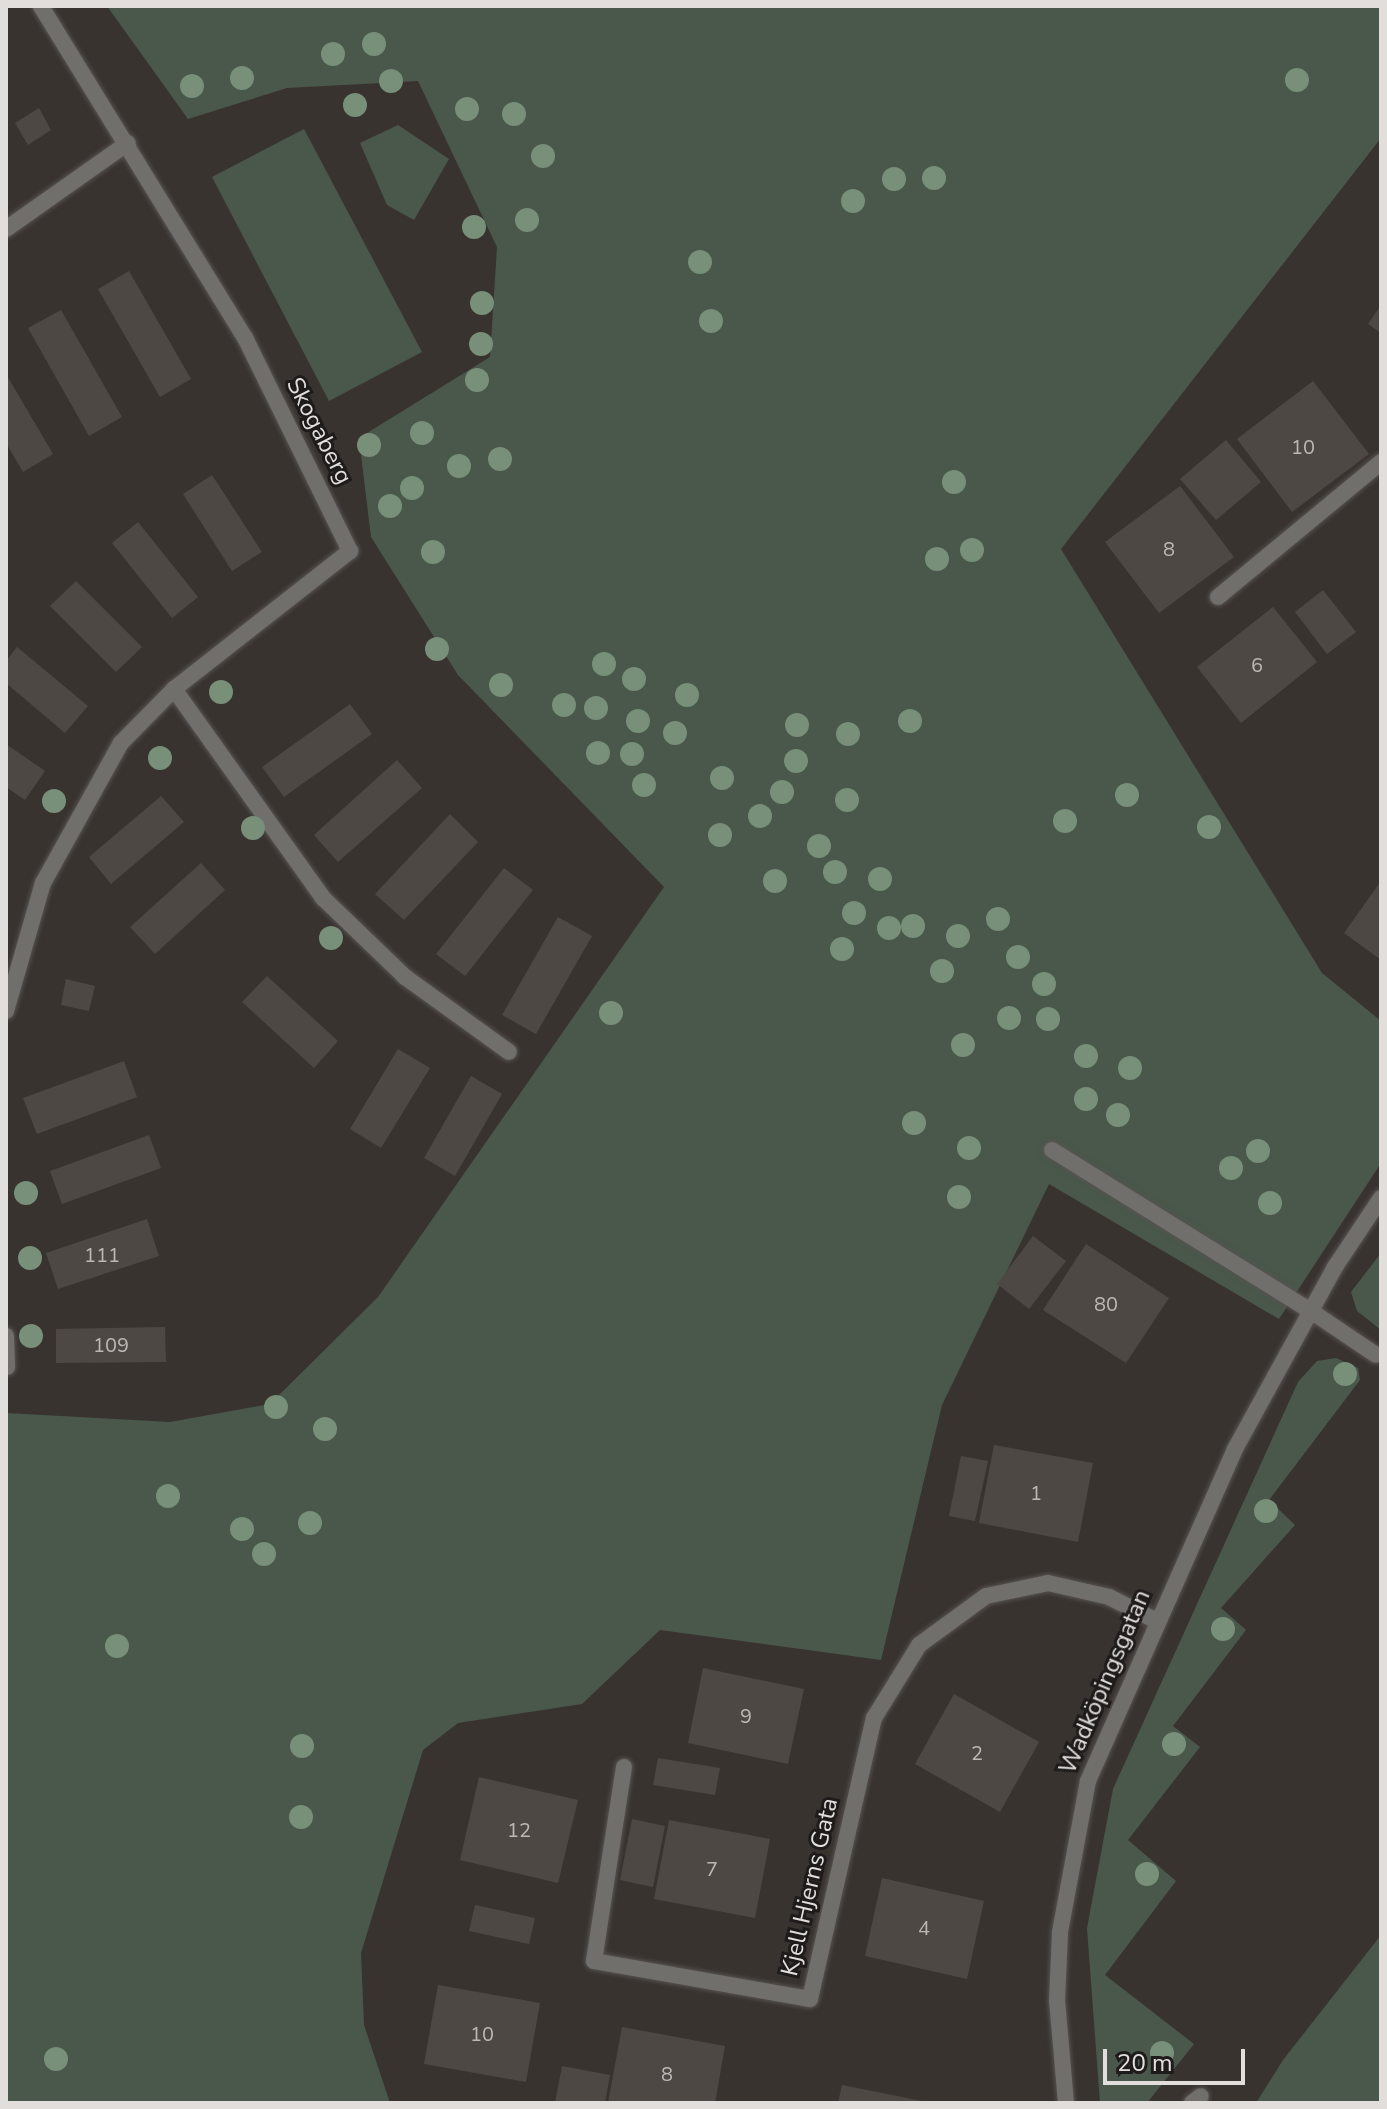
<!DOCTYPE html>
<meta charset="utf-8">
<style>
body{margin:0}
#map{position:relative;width:1387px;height:2109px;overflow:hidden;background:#393330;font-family:"Nunito Sans",sans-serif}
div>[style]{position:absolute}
.green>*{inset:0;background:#49584b}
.building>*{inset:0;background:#4e4845}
.roads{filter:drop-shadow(0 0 2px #57524f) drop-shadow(0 0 2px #57524f)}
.service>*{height:16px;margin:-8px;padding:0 8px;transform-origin:8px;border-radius:8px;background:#706f6c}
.minor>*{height:16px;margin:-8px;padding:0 8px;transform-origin:8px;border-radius:8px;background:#706f6c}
.trees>*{width:24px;height:24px;margin:-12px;border-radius:50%;background:#788f79}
span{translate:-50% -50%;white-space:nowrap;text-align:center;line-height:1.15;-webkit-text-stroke:6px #1e1b1a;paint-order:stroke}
.number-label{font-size:20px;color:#bdb8b6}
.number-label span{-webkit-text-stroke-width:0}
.street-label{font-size:24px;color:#e2dedc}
.frame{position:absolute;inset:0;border:8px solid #e2dedc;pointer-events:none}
.scale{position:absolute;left:1103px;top:2049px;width:142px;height:36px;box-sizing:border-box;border:4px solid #e2dedc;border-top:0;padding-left:10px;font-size:24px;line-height:28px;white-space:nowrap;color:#e2dedc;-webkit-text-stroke:6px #1e1b1a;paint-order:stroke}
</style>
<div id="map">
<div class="green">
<div style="clip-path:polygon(107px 6px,1381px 6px,1381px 138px,1061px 549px,1322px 973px,1381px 1021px,1381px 1163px,1279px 1319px,1049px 1184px,942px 1405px,881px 1660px,660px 1630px,582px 1704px,458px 1723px,423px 1750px,361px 1953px,364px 2025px,390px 2103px,6px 2103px,6px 1413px,170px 1422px,270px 1404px,378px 1297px,664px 887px,458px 675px,371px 537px,359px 438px,490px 357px,497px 247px,418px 81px,287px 88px,188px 119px)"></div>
<div style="clip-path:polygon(398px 125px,449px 159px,414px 220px,387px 205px,360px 143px)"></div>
<div style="clip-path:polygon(304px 129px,422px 352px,329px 401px,212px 177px)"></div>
<div style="clip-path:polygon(1381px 1253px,1381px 1330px,1357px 1311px,1351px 1292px)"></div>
<div style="clip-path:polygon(1336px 1358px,1358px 1368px,1360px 1380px,1269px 1500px,1295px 1525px,1221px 1608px,1246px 1630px,1173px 1726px,1200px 1747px,1128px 1840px,1176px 1881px,1105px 1975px,1194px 2044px,1147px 2103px,1100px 2103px,1087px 1928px,1113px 1789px,1298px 1382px,1317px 1361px)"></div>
<div style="clip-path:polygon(1381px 1935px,1381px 2103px,1256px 2103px,1283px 2060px)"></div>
</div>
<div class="building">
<div style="clip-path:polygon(39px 108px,51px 130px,28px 145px,15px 123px)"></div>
<div style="clip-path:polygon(129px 271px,191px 379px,160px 397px,98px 289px)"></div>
<div style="clip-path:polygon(1381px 305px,1381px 333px,1368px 324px)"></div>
<div style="clip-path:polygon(61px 310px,122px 417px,89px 436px,28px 328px)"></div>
<div style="clip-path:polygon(6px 374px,53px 454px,23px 472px,6px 443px)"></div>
<div style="clip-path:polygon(1313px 381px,1369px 454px,1292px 512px,1237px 439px)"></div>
<div style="clip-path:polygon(1226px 440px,1261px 482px,1216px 520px,1180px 479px)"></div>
<div style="clip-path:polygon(212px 475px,262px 552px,232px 571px,183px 494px)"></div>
<div style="clip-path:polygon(1180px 486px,1234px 557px,1159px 613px,1105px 542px)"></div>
<div style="clip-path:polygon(138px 522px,198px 597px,172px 618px,112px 543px)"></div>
<div style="clip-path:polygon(76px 581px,142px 647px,116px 672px,50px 606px)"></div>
<div style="clip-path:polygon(1323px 590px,1356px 632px,1327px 654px,1295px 612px)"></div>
<div style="clip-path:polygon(1273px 607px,1317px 662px,1241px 723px,1197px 667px)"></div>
<div style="clip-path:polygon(17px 647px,88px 706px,65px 733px,6px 683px,6px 661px)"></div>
<div style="clip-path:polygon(350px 704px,372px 734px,284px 797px,262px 767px)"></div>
<div style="clip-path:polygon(6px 744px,45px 771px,25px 800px,6px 787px)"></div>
<div style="clip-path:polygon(397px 760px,422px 788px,338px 862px,314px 835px)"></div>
<div style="clip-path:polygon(161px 796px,184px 822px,111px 884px,89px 857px)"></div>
<div style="clip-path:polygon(450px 814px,478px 842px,404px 920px,375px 894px)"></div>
<div style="clip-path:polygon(201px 863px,225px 890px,155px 954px,130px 927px)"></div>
<div style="clip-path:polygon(504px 868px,533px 890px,465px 976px,436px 954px)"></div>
<div style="clip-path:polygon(1381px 881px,1381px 960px,1344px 933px)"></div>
<div style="clip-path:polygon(558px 917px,592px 936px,536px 1034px,502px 1015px)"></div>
<div style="clip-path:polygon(267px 976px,338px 1041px,314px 1068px,242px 1002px)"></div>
<div style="clip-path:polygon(66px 979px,95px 986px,89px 1011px,61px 1005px)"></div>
<div style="clip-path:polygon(398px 1049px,430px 1068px,381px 1148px,350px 1129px)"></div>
<div style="clip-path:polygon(124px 1061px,137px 1097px,37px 1134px,23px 1098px)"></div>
<div style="clip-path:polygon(471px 1076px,502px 1094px,455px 1176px,424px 1158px)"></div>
<div style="clip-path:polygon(149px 1135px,161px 1168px,62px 1204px,50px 1171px)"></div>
<div style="clip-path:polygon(147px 1219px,159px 1256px,58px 1289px,46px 1253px)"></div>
<div style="clip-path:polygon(1033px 1236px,1066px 1261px,1029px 1309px,997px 1284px)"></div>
<div style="clip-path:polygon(1086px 1244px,1169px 1298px,1126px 1363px,1043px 1310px)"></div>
<div style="clip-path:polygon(165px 1327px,166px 1362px,56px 1363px,56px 1329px)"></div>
<div style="clip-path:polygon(994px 1445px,1093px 1463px,1078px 1542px,979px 1523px)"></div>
<div style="clip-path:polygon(961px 1456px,988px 1461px,975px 1521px,949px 1516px)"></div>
<div style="clip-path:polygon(703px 1668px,804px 1689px,788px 1764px,688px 1743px)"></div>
<div style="clip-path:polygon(954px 1694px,1039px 1742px,1000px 1812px,915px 1764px)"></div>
<div style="clip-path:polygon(658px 1758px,720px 1768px,715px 1795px,653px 1785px)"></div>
<div style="clip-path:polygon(479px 1777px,578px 1800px,558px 1883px,460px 1860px)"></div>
<div style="clip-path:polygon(632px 1819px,665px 1826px,653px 1887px,620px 1880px)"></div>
<div style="clip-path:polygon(669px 1820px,770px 1839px,755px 1918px,654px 1899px)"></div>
<div style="clip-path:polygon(882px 1878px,984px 1901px,967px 1979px,865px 1956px)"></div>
<div style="clip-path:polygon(475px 1905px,535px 1918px,529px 1944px,469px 1931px)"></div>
<div style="clip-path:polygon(438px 1985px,540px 2003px,526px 2082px,424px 2064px)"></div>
<div style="clip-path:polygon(622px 2027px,725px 2046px,715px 2103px,608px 2103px)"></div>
<div style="clip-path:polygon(562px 2066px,610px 2075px,605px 2103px,555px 2103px)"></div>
<div style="clip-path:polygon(842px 2085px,927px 2102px,926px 2103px,838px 2103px)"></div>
</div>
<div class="roads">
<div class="service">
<div style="left:1311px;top:1311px;width:78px;rotate:34.1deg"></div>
<div style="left:1192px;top:2103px;width:11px;rotate:-38deg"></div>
</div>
<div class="minor">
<div style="left:6px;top:229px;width:149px;rotate:-35.2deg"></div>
<div style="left:1218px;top:597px;width:212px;rotate:-39.6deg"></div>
<div style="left:174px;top:689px;width:257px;rotate:54.5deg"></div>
<div style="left:323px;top:898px;width:114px;rotate:43.9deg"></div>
<div style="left:405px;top:977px;width:128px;rotate:35.8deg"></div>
<div style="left:6px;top:1011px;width:133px;rotate:-73.9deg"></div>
<div style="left:43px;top:883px;width:160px;rotate:-60.9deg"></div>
<div style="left:121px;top:743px;width:76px;rotate:-45.5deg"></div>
<div style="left:174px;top:689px;width:224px;rotate:-38.1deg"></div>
<div style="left:350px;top:551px;width:237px;rotate:-116.2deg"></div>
<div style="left:245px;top:338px;width:390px;rotate:-121.6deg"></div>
<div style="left:1052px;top:1150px;width:305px;rotate:31.9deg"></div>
<div style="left:6px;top:1336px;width:31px;rotate:88deg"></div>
<div style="left:624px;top:1767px;width:196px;rotate:98.8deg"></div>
<div style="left:594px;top:1961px;width:219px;rotate:10deg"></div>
<div style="left:810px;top:1999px;width:288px;rotate:-77.2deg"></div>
<div style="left:874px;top:1718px;width:86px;rotate:-58.3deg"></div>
<div style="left:919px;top:1645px;width:83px;rotate:-36.2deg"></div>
<div style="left:986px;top:1596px;width:63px;rotate:-11.8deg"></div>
<div style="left:1048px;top:1583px;width:63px;rotate:12.9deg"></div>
<div style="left:1109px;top:1597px;width:51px;rotate:26.6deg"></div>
<div style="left:1066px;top:2103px;width:102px;rotate:-95deg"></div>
<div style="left:1057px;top:2001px;width:69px;rotate:-87.5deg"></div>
<div style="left:1060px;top:1932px;width:154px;rotate:-79.5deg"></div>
<div style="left:1088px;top:1781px;width:363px;rotate:-66.1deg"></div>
<div style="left:1235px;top:1449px;width:208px;rotate:-61.2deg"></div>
<div style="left:1335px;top:1267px;width:83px;rotate:-56.3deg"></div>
</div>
</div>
<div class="trees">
<div style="left:374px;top:44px"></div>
<div style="left:333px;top:54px"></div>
<div style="left:242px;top:78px"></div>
<div style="left:1297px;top:80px"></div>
<div style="left:391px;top:81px"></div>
<div style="left:192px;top:86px"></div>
<div style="left:355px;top:105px"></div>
<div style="left:467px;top:109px"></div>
<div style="left:514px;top:114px"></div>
<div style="left:543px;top:156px"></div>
<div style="left:934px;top:178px"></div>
<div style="left:894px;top:179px"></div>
<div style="left:853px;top:201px"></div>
<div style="left:527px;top:220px"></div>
<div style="left:474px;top:227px"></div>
<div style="left:700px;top:262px"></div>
<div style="left:482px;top:303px"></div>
<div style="left:711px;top:321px"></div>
<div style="left:481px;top:344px"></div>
<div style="left:477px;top:380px"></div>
<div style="left:422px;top:433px"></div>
<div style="left:369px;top:445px"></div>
<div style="left:500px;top:459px"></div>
<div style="left:459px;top:466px"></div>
<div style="left:954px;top:482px"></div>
<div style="left:412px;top:488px"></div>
<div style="left:390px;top:506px"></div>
<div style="left:972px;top:550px"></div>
<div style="left:433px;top:552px"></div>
<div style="left:937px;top:559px"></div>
<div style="left:437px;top:649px"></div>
<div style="left:604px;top:664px"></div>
<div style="left:634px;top:679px"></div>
<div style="left:501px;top:685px"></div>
<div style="left:221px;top:692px"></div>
<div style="left:687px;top:695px"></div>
<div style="left:564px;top:705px"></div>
<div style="left:596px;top:708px"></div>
<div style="left:638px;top:721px"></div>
<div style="left:910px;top:721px"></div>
<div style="left:797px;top:725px"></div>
<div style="left:675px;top:733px"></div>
<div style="left:848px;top:734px"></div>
<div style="left:598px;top:753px"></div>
<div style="left:632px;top:754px"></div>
<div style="left:160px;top:758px"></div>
<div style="left:796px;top:761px"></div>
<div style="left:722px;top:778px"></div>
<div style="left:644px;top:785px"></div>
<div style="left:782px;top:792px"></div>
<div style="left:1127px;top:795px"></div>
<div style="left:847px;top:800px"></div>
<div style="left:54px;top:801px"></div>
<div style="left:760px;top:816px"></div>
<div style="left:1065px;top:821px"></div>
<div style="left:1209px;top:827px"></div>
<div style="left:253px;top:828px"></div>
<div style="left:720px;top:835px"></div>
<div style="left:819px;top:846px"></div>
<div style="left:835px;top:872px"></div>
<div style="left:880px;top:879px"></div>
<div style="left:775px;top:881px"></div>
<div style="left:854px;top:913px"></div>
<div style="left:998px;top:919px"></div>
<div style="left:913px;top:926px"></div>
<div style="left:889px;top:928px"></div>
<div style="left:958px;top:936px"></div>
<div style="left:331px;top:938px"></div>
<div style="left:842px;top:949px"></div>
<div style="left:1018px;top:957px"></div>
<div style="left:942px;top:971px"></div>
<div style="left:1044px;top:984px"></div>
<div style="left:611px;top:1013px"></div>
<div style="left:1009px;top:1018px"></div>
<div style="left:1048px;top:1019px"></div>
<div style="left:963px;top:1045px"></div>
<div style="left:1086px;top:1056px"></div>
<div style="left:1130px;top:1068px"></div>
<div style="left:1086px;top:1099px"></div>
<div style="left:1118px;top:1115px"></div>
<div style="left:914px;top:1123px"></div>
<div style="left:969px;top:1148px"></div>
<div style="left:1258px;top:1151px"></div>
<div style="left:1231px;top:1168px"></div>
<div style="left:26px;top:1193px"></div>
<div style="left:959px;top:1197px"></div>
<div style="left:1270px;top:1203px"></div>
<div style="left:30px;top:1258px"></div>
<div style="left:31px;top:1336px"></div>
<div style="left:1345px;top:1374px"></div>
<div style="left:276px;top:1407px"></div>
<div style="left:325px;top:1429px"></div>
<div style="left:168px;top:1496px"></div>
<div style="left:1266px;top:1511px"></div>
<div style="left:310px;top:1523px"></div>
<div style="left:242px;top:1529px"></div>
<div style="left:264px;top:1554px"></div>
<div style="left:1223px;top:1629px"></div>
<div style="left:117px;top:1646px"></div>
<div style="left:1174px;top:1744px"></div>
<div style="left:302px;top:1746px"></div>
<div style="left:301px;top:1817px"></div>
<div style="left:1147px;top:1874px"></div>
<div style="left:1162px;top:2053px"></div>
<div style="left:56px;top:2059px"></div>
</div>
<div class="number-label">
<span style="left:1303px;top:447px">10</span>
<span style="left:1169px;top:549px">8</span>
<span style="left:1257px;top:665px">6</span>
<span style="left:102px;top:1255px">111</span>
<span style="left:1106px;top:1304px">80</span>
<span style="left:111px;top:1345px">109</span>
<span style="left:1036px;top:1493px">1</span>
<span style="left:746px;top:1716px">9</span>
<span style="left:977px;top:1753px">2</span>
<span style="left:519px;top:1830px">12</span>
<span style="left:712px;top:1869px">7</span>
<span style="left:924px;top:1928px">4</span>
<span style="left:482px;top:2034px">10</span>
<span style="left:667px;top:2074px">8</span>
</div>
<div class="street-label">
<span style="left:319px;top:431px;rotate:63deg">Skogaberg</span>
<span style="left:1105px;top:1682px;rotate:-67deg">Wadköpingsgatan</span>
<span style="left:810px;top:1887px;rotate:-77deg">Kjell Hjerns Gata</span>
</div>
<div class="frame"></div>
<div class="scale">20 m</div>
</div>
